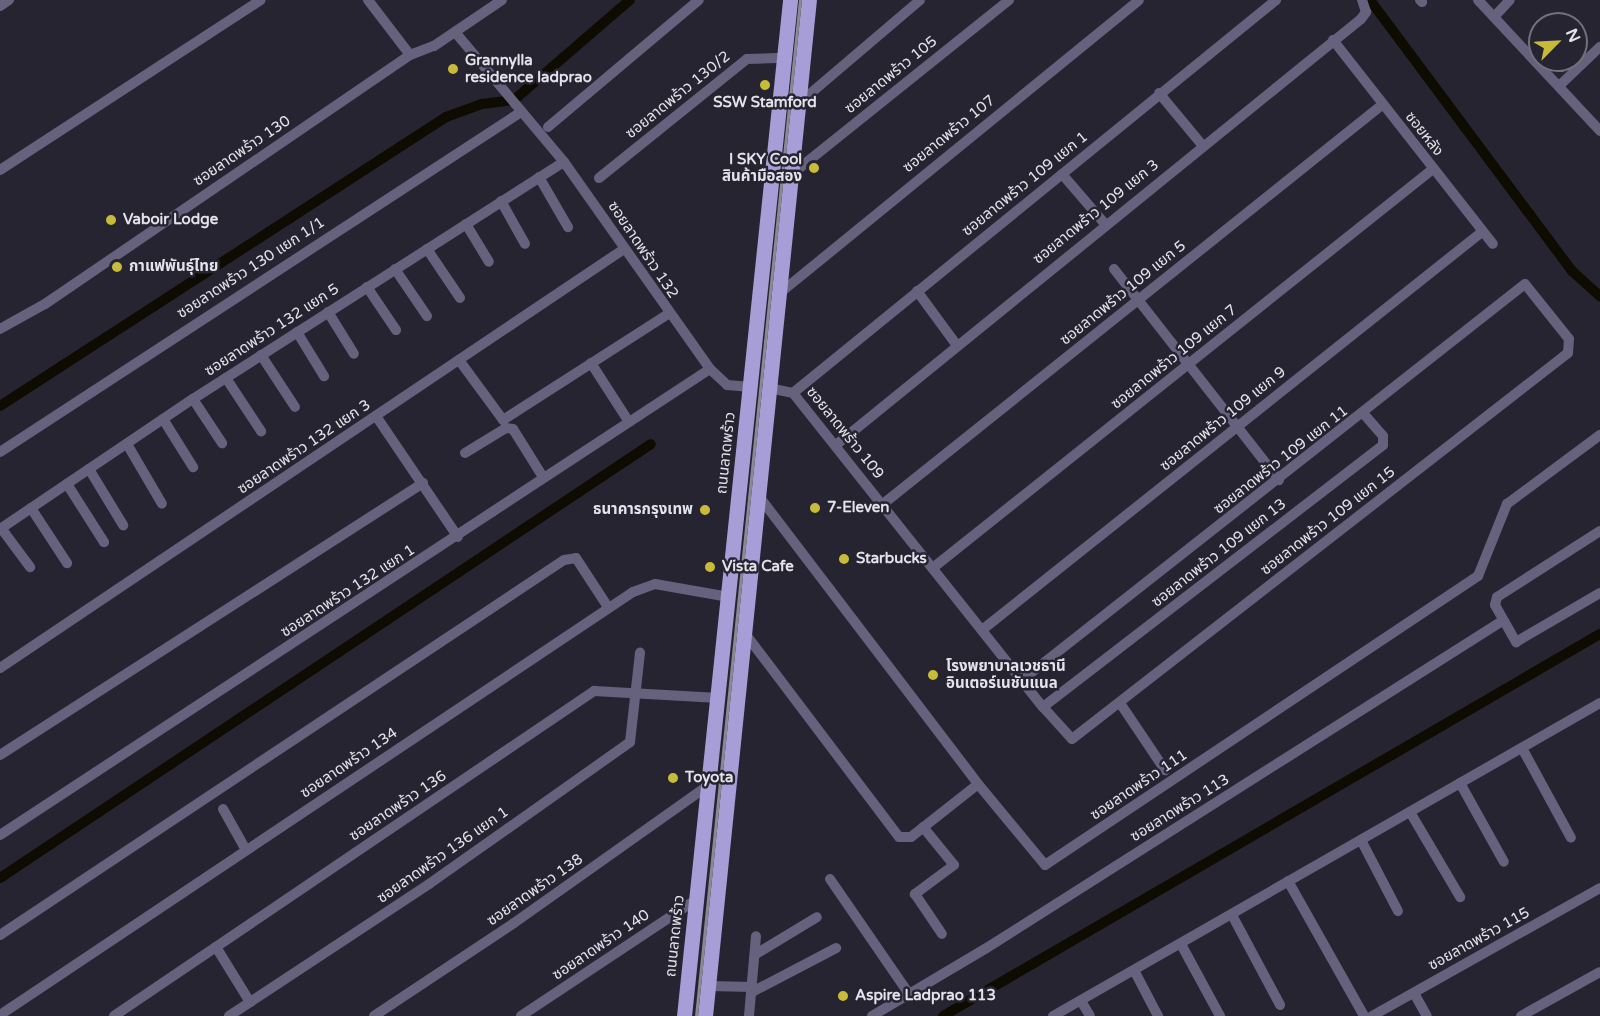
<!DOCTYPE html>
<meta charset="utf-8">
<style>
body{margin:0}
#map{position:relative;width:1600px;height:1016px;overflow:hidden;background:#262431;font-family:"Varela Round","Noto Sans Thai",sans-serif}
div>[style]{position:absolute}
.canal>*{height:10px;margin:-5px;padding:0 5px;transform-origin:5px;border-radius:5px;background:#0e0b00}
.street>*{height:10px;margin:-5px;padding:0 5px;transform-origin:5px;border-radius:5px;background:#66627e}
.primary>*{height:15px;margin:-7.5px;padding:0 7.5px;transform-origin:7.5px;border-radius:7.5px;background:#a79ed8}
.rail>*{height:3px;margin:-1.5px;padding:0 1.5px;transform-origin:1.5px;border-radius:1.5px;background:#898893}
.dots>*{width:16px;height:16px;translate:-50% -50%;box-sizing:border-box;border:3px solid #262431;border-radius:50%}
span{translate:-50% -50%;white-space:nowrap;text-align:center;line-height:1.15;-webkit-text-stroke:5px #262431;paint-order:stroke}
.poi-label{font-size:15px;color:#e4e3ec;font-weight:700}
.left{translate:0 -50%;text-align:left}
.right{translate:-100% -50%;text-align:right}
.street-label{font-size:15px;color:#e4e3ec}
.north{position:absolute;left:1528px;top:12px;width:60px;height:60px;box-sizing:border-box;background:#262431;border:2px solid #72707c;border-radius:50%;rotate:66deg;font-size:16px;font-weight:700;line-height:24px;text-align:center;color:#e4e3ec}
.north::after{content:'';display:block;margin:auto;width:21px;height:27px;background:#c9bb3a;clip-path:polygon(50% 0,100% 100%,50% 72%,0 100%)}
</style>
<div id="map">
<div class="canal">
<div style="left:1370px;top:0;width:338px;rotate:53.3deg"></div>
<div style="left:1572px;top:271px;width:38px;rotate:42deg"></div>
<div style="left:0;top:406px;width:531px;rotate:-32.94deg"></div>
<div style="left:446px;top:117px;width:38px;rotate:-20deg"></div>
<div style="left:482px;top:104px;width:32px;rotate:-7deg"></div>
<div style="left:514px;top:100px;width:153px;rotate:-40.8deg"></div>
<div style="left:0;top:878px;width:782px;rotate:-33.69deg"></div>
<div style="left:943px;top:1016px;width:760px;rotate:-30.18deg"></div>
</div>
<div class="street">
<div style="left:368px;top:0;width:69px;rotate:52.6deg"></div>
<div style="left:1420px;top:0;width:3px;rotate:45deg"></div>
<div style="left:1478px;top:0;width:179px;rotate:47deg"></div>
<div style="left:0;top:6px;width:11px;rotate:-34deg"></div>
<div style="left:1494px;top:17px;width:23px;rotate:-47deg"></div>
<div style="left:455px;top:32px;width:170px;rotate:50deg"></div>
<div style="left:564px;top:162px;width:253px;rotate:54.8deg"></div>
<div style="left:710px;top:369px;width:23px;rotate:43deg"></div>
<div style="left:727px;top:385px;width:24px;rotate:5deg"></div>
<div style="left:1333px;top:40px;width:259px;rotate:51.9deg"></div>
<div style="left:1559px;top:86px;width:57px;rotate:-43.6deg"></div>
<div style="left:1159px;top:93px;width:69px;rotate:50.3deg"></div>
<div style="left:798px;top:104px;width:160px;rotate:-40.4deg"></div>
<div style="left:548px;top:127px;width:197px;rotate:-40.1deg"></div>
<div style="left:0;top:170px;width:311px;rotate:-33.1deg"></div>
<div style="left:792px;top:174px;width:278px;rotate:-38.7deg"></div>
<div style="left:1062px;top:174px;width:66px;rotate:49.3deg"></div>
<div style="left:539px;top:177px;width:58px;rotate:59.9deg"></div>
<div style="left:599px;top:178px;width:190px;rotate:-38.8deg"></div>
<div style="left:747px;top:59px;width:37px;rotate:-2deg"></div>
<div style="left:501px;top:201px;width:49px;rotate:60.8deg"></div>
<div style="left:466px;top:224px;width:44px;rotate:58.8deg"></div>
<div style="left:427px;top:249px;width:59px;rotate:56deg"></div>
<div style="left:395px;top:269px;width:57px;rotate:55.8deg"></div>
<div style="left:1114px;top:269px;width:268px;rotate:52deg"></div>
<div style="left:367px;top:287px;width:52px;rotate:56deg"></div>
<div style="left:917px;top:291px;width:66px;rotate:53.7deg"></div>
<div style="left:780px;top:293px;width:463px;rotate:-39.2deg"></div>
<div style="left:328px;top:312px;width:49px;rotate:58.2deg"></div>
<div style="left:0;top:329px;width:51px;rotate:-29.1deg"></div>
<div style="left:45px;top:304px;width:442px;rotate:-34.3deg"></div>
<div style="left:410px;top:55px;width:26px;rotate:-21deg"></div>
<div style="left:434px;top:46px;width:82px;rotate:-34.1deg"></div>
<div style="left:297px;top:332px;width:52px;rotate:58.5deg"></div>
<div style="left:261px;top:355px;width:62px;rotate:56.8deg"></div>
<div style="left:459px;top:360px;width:74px;rotate:53.7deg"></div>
<div style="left:503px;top:420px;width:196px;rotate:-32.7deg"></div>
<div style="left:591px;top:363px;width:70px;rotate:57.2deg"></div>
<div style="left:226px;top:378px;width:64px;rotate:56.6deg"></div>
<div style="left:769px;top:388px;width:25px;rotate:12deg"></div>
<div style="left:793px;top:393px;width:401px;rotate:51.5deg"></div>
<div style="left:1043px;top:707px;width:43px;rotate:47.8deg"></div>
<div style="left:1072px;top:739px;width:628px;rotate:-37.89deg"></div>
<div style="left:1568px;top:353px;width:14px;rotate:-86deg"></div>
<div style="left:1569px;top:339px;width:70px;rotate:-128.7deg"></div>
<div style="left:1525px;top:284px;width:640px;rotate:141.79deg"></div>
<div style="left:793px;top:393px;width:623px;rotate:-39.13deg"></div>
<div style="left:193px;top:399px;width:53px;rotate:56.6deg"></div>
<div style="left:376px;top:416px;width:146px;rotate:55.9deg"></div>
<div style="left:163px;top:419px;width:57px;rotate:58deg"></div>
<div style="left:127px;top:444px;width:69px;rotate:59.7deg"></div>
<div style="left:836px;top:445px;width:676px;rotate:-39.06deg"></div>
<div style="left:1361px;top:19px;width:9px;rotate:-54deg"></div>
<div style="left:1366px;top:12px;width:13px;rotate:-108deg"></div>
<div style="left:0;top:452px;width:622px;rotate:-33.13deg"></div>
<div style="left:465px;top:453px;width:48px;rotate:-31.4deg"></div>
<div style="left:506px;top:428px;width:7px;rotate:8deg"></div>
<div style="left:513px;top:429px;width:57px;rotate:58deg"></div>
<div style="left:89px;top:469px;width:66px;rotate:58.7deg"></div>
<div style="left:67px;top:484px;width:69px;rotate:57.5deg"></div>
<div style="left:758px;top:495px;width:363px;rotate:52.7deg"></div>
<div style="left:978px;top:784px;width:105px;rotate:50.4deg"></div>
<div style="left:1045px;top:865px;width:521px;rotate:-33.72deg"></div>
<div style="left:1478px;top:576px;width:78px;rotate:-68.1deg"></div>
<div style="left:1507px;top:504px;width:116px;rotate:-36.6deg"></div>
<div style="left:883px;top:504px;width:639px;rotate:-38.65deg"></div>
<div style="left:31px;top:508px;width:66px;rotate:56.8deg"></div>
<div style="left:1px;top:528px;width:49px;rotate:53.4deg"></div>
<div style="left:0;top:529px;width:233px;rotate:-34deg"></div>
<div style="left:193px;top:399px;width:440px;rotate:-32.6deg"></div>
<div style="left:1600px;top:531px;width:122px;rotate:147.3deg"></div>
<div style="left:1497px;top:597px;width:8px;rotate:104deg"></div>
<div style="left:1495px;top:605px;width:43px;rotate:60.4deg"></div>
<div style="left:1516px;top:642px;width:97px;rotate:-30.3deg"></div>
<div style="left:934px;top:567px;width:638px;rotate:-38.58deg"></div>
<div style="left:982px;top:630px;width:640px;rotate:-38.53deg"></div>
<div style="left:744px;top:632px;width:257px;rotate:52.9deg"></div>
<div style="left:899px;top:837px;width:12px"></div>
<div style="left:911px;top:837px;width:85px;rotate:-38.3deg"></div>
<div style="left:0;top:668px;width:752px;rotate:-33.88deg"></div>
<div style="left:1120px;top:703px;width:81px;rotate:56.1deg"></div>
<div style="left:1043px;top:707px;width:429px;rotate:-37.6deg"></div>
<div style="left:1383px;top:445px;width:9px;rotate:-90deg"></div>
<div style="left:1383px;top:436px;width:29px;rotate:-131deg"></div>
<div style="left:1522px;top:748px;width:102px;rotate:61.4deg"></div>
<div style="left:0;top:755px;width:503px;rotate:-32.74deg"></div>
<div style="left:1460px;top:783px;width:90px;rotate:60.9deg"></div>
<div style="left:223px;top:809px;width:47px;rotate:60.7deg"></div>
<div style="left:1410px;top:812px;width:99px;rotate:59.5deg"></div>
<div style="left:923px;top:827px;width:49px;rotate:50.8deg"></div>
<div style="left:954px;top:865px;width:49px;rotate:143.4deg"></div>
<div style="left:915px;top:894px;width:48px;rotate:56deg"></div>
<div style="left:0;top:835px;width:849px;rotate:-33.28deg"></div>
<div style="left:1361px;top:840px;width:80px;rotate:62.5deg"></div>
<div style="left:830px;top:879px;width:140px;rotate:55.5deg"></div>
<div style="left:1288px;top:881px;width:155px;rotate:60.6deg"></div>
<div style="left:1232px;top:915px;width:102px;rotate:61.9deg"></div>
<div style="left:0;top:935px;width:677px;rotate:-33.62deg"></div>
<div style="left:564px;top:560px;width:12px;rotate:-9deg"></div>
<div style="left:576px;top:558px;width:59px;rotate:56.9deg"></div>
<div style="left:1182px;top:946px;width:80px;rotate:61.5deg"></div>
<div style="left:216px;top:947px;width:65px;rotate:58.3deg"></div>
<div style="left:756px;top:954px;width:71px;rotate:-31.2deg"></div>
<div style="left:1135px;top:972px;width:50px;rotate:62.4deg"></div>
<div style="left:708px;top:986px;width:45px;rotate:1.3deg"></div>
<div style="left:752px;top:992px;width:95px;rotate:-27.6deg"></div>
<div style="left:1414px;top:993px;width:26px;rotate:61deg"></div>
<div style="left:1081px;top:1001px;width:17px;rotate:59deg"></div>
<div style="left:0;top:1015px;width:761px;rotate:-33.75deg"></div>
<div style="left:633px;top:592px;width:23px;rotate:-20deg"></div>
<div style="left:655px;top:584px;width:75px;rotate:10deg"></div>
<div style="left:114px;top:1016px;width:580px;rotate:-34.1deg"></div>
<div style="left:594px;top:691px;width:125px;rotate:3.2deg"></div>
<div style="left:229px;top:1016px;width:240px;rotate:-33.4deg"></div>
<div style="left:429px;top:884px;width:246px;rotate:-35.2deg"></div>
<div style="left:630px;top:742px;width:90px;rotate:-83.6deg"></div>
<div style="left:374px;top:1016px;width:168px;rotate:-33.6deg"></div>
<div style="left:514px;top:923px;width:239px;rotate:-35.3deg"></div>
<div style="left:521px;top:1016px;width:211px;rotate:-33.6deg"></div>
<div style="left:749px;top:1016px;width:80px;rotate:-85deg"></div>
<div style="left:872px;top:1016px;width:131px;rotate:-30.7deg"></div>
<div style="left:985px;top:949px;width:612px;rotate:-32.39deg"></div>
<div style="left:1053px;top:1016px;width:630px;rotate:-29.78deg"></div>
<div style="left:1372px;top:1016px;width:261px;rotate:-29.3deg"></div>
<div style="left:1521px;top:1016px;width:90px;rotate:-29.1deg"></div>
</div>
<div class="primary">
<div style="left:684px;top:1016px;width:1022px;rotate:-84.04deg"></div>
<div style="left:705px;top:1016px;width:1021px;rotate:-84.16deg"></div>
</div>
<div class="rail">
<div style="left:696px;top:1016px;width:1021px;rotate:-84.16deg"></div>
</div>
<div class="dots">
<div style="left:453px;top:69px;background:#c9bb3a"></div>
<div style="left:765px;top:85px;background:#c9bb3a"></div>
<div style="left:814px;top:168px;background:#c9bb3a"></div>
<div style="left:111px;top:220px;background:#c9bb3a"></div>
<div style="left:117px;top:267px;background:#c9bb3a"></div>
<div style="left:815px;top:508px;background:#c9bb3a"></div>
<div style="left:705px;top:510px;background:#c9bb3a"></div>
<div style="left:844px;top:559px;background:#c9bb3a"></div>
<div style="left:710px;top:567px;background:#c9bb3a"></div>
<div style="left:933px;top:675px;background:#c9bb3a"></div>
<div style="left:673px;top:778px;background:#c9bb3a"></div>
<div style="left:843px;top:996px;background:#c9bb3a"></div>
</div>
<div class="poi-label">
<span class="left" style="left:465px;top:69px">Grannylla<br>residence ladprao</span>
<span style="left:765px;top:103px">SSW Stamford</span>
<span class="right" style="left:802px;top:168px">I SKY Cool<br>สินค้ามือสอง</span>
<span class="left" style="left:123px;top:220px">Vaboir Lodge</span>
<span class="left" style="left:129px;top:267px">กาแฟพันธุ์ไทย</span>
<span class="left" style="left:827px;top:508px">7-Eleven</span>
<span class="right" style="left:693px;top:510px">ธนาคารกรุงเทพ</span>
<span class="left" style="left:856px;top:559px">Starbucks</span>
<span class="left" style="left:722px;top:567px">Vista Cafe</span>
<span class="left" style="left:946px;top:675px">โรงพยาบาลเวชธานี<br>อินเตอร์เนชันแนล</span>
<span class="left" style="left:685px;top:778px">Toyota</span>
<span class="left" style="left:855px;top:996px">Aspire Ladprao 113</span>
</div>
<div class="street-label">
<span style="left:891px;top:75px;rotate:-39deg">ซอยลาดพร้าว 105</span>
<span style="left:678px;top:95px;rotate:-39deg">ซอยลาดพร้าว 130/2</span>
<span style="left:949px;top:134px;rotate:-39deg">ซอยลาดพร้าว 107</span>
<span style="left:1424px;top:134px;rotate:52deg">ซอยหลัง</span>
<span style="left:242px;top:151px;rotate:-34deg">ซอยลาดพร้าว 130</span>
<span style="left:1025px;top:184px;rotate:-39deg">ซอยลาดพร้าว 109 แยก 1</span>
<span style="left:1096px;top:212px;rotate:-39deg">ซอยลาดพร้าว 109 แยก 3</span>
<span style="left:643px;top:250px;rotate:56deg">ซอยลาดพร้าว 132</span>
<span style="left:251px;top:268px;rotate:-33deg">ซอยลาดพร้าว 130 แยก 1/1</span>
<span style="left:1123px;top:293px;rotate:-39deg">ซอยลาดพร้าว 109 แยก 5</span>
<span style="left:272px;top:330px;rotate:-33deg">ซอยลาดพร้าว 132 แยก 5</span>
<span style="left:1174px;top:357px;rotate:-39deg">ซอยลาดพร้าว 109 แยก 7</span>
<span style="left:1223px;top:419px;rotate:-39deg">ซอยลาดพร้าว 109 แยก 9</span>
<span style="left:845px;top:433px;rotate:51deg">ซอยลาดพร้าว 109</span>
<span style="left:304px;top:447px;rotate:-34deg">ซอยลาดพร้าว 132 แยก 3</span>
<span style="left:726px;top:453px;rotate:-84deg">ถนนลาดพร้าว</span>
<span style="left:1281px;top:460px;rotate:-38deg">ซอยลาดพร้าว 109 แยก 11</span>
<span style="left:1328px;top:521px;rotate:-38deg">ซอยลาดพร้าว 109 แยก 15</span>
<span style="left:1219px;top:553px;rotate:-38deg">ซอยลาดพร้าว 109 แยก 13</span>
<span style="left:348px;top:591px;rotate:-33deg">ซอยลาดพร้าว 132 แยก 1</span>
<span style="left:349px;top:763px;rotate:-34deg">ซอยลาดพร้าว 134</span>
<span style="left:1139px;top:785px;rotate:-34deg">ซอยลาดพร้าว 111</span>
<span style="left:398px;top:806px;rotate:-34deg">ซอยลาดพร้าว 136</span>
<span style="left:1180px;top:808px;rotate:-32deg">ซอยลาดพร้าว 113</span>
<span style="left:443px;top:855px;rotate:-35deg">ซอยลาดพร้าว 136 แยก 1</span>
<span style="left:535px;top:890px;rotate:-35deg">ซอยลาดพร้าว 138</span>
<span style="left:675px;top:936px;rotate:-84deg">ถนนลาดพร้าว</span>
<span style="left:1479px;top:939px;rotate:-29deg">ซอยลาดพร้าว 115</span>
<span style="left:601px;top:945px;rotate:-34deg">ซอยลาดพร้าว 140</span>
</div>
<div class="north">N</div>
</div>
